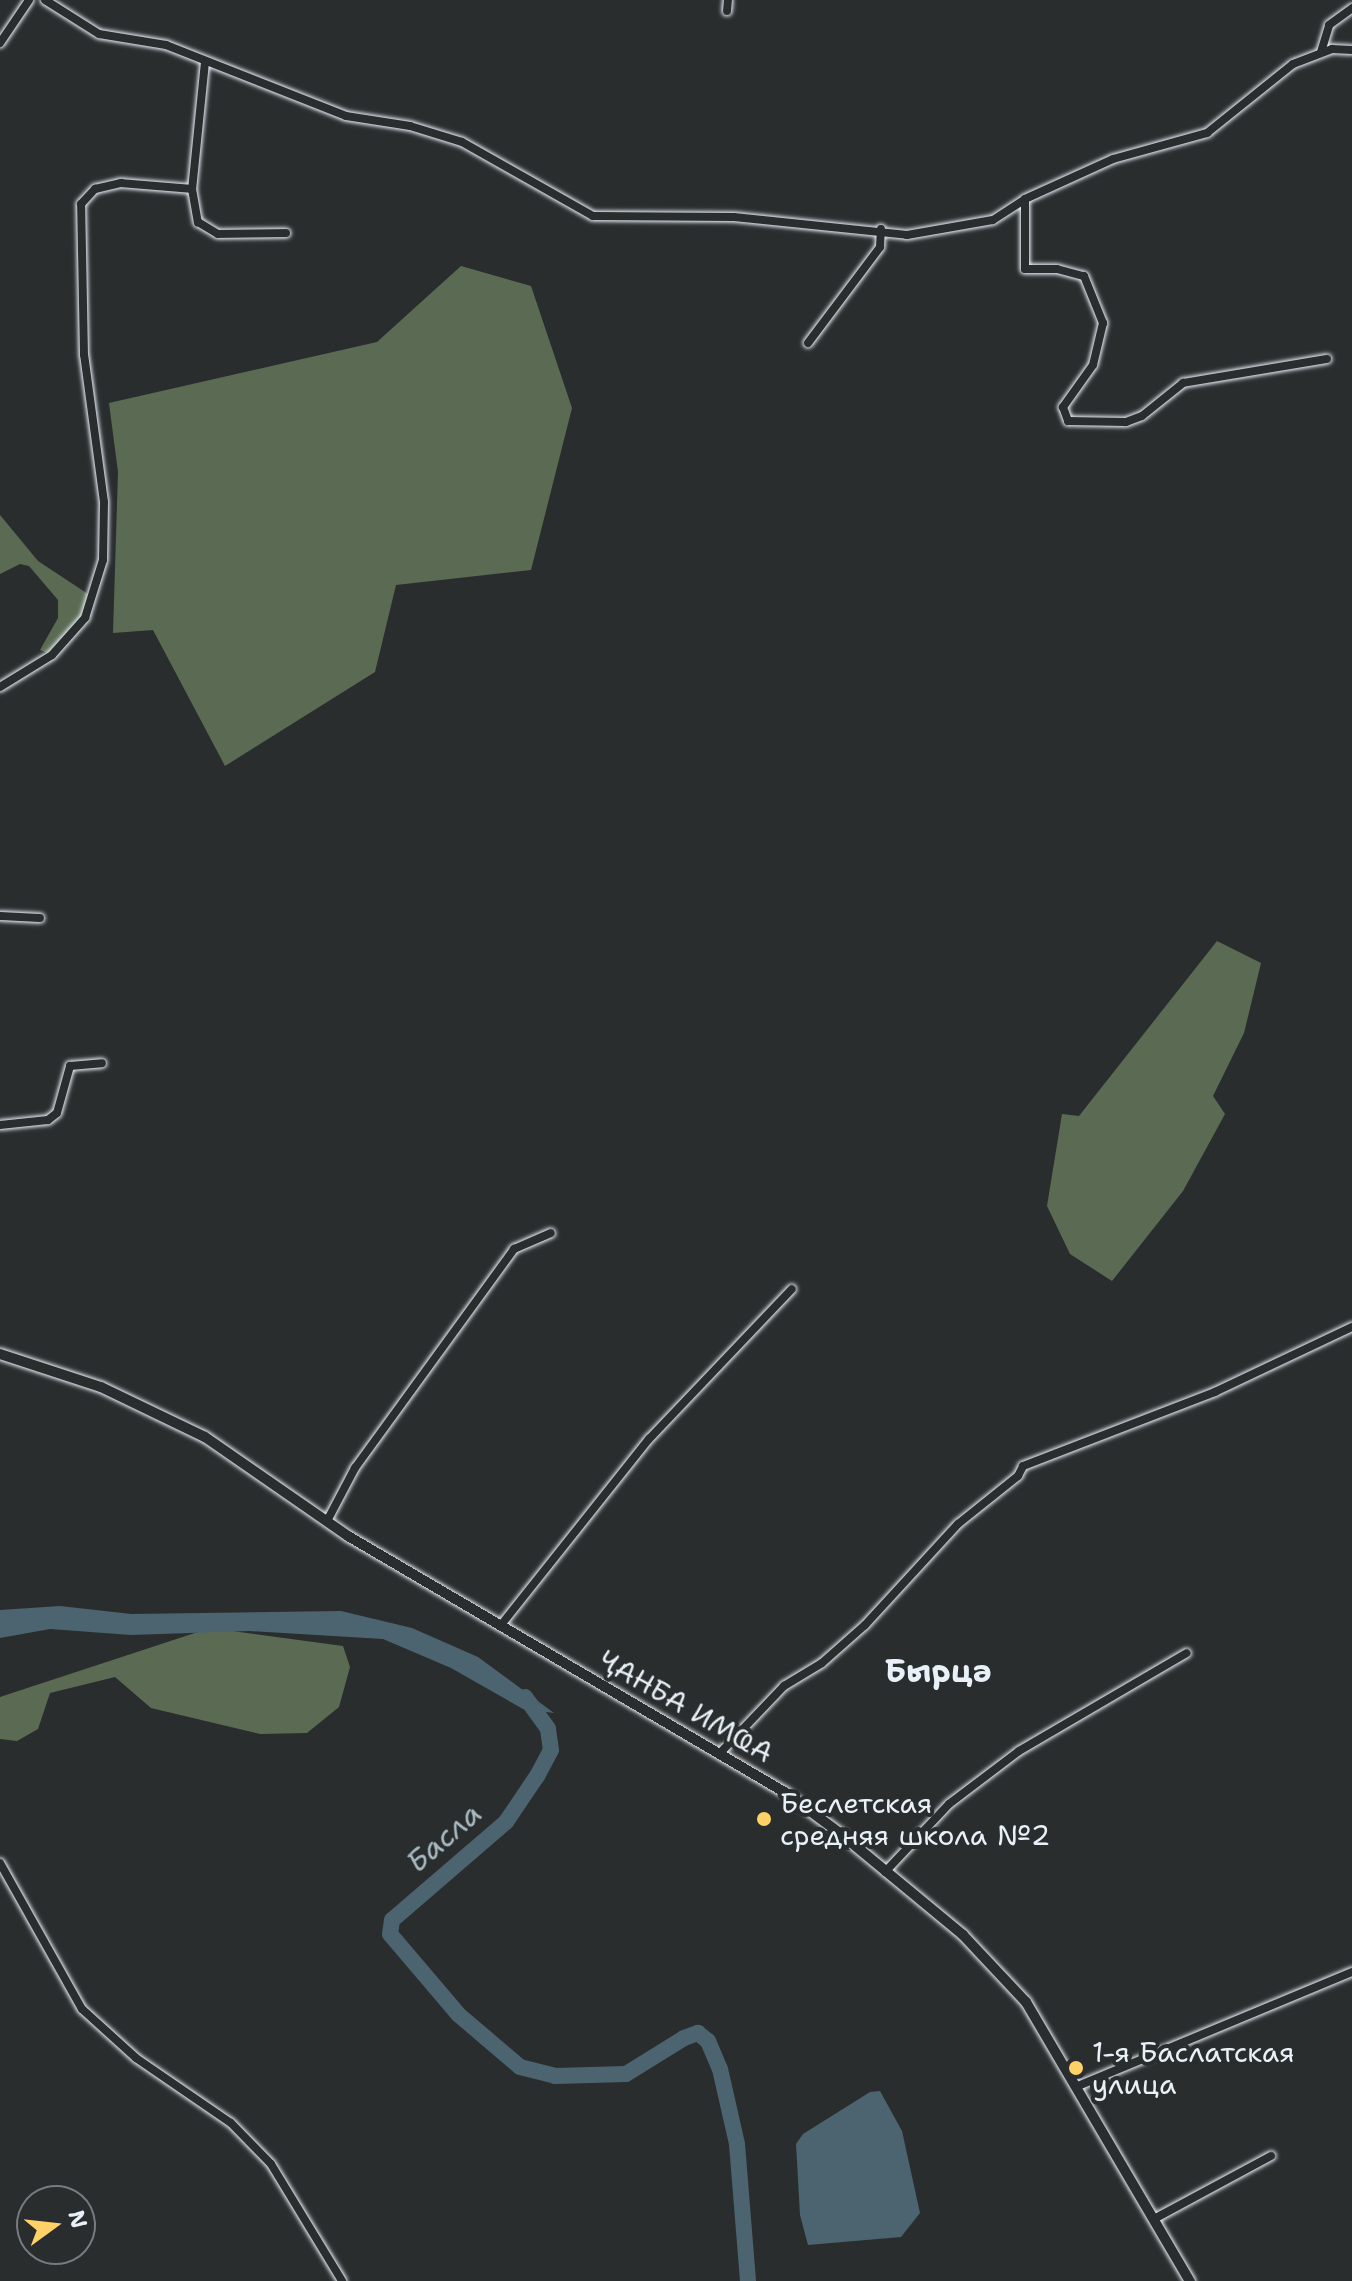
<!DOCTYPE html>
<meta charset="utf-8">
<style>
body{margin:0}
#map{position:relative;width:1352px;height:2281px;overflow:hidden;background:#2a2d2e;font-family:"Shantell Sans",sans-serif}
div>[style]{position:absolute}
.green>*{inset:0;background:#5b6b53}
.water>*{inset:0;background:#4b6470}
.river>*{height:16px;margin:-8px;padding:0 8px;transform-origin:8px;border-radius:8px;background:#4b6470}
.roads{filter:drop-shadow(0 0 2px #e8f1f8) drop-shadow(0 0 2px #e8f1f8)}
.minor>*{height:8px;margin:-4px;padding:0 4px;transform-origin:4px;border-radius:4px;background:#2a2d2e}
.tertiary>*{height:10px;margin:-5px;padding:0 5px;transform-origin:5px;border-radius:5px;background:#2a2d2e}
.dots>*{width:22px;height:22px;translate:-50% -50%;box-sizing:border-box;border:4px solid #2a2d2e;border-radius:50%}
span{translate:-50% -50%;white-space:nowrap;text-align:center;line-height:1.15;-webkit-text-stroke:8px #2a2d2e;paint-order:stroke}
.street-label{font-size:28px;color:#e8f1f8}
.poi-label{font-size:28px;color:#e8f1f8}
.left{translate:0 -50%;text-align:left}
.water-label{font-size:30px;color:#a9b9c2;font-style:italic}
.quarter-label{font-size:32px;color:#e8f1f8;font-weight:700}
.north{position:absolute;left:16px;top:2185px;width:80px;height:80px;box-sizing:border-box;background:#2a2d2e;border:2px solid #767b7f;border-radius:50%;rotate:75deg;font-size:22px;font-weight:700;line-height:32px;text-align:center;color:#e8f1f8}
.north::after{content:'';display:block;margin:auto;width:28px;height:36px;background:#ffd166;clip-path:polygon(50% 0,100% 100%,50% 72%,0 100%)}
</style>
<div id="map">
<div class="green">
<div style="clip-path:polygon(461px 266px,531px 286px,572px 408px,531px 570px,396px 585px,375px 672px,225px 766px,153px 630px,113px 633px,118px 472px,109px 403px,377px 342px)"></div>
<div style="clip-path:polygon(0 515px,38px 561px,88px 594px,81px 619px,48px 653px,40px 650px,58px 618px,58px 600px,29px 566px,20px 564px,0 574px)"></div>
<div style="clip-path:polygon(1217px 941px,1261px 963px,1244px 1033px,1213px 1096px,1225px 1114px,1183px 1191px,1112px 1281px,1070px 1254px,1047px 1206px,1062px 1114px,1079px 1116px)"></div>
<div style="clip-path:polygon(210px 1628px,343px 1646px,350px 1667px,339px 1707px,307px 1733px,260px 1734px,151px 1708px,115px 1677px,50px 1693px,38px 1729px,17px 1741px,0 1739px,0 1697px)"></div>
</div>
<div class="water">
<div style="clip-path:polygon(60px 1606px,131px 1614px,341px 1611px,412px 1628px,478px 1657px,554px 1713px,523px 1709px,451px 1668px,383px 1639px,249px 1631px,131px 1635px,50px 1629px,0 1638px,0 1610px)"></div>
<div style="clip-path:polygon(880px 2091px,902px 2131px,920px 2213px,901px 2237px,808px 2245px,800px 2215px,796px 2144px,803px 2134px,870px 2092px)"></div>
</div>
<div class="river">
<div style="left:525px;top:1697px;width:39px;rotate:54deg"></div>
<div style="left:548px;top:1729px;width:21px;rotate:82deg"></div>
<div style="left:551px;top:1750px;width:30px;rotate:118deg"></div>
<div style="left:537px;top:1776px;width:55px;rotate:124deg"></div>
<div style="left:506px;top:1822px;width:150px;rotate:139.3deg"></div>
<div style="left:392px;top:1920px;width:14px;rotate:98deg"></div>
<div style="left:390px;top:1934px;width:106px;rotate:49.6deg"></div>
<div style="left:459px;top:2015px;width:80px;rotate:40.4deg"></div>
<div style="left:520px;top:2067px;width:36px;rotate:14deg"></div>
<div style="left:555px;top:2076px;width:71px;rotate:-1.6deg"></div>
<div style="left:626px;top:2074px;width:68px;rotate:-31.8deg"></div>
<div style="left:684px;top:2038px;width:15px;rotate:-20deg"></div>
<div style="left:698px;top:2033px;width:13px;rotate:39deg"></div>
<div style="left:708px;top:2041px;width:30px;rotate:67deg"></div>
<div style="left:720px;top:2069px;width:77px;rotate:77.2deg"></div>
<div style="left:737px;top:2144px;width:137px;rotate:85.4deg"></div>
</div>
<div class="roads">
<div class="minor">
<div style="left:45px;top:0;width:64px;rotate:32.2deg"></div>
<div style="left:99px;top:34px;width:68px;rotate:9.3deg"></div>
<div style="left:166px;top:45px;width:193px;rotate:21.5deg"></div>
<div style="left:346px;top:116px;width:65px;rotate:8.9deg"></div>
<div style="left:410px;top:126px;width:54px;rotate:17.1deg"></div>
<div style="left:462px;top:142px;width:150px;rotate:29.5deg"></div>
<div style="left:593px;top:216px;width:141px;rotate:0.4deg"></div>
<div style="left:734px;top:217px;width:174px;rotate:5.9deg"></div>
<div style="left:907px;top:235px;width:87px;rotate:-9.9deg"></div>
<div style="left:993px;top:220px;width:38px;rotate:-33deg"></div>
<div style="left:1025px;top:199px;width:97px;rotate:-24.4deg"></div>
<div style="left:1113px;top:159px;width:98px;rotate:-15.5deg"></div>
<div style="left:1207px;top:133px;width:110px;rotate:-38.7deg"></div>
<div style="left:1293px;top:64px;width:42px;rotate:-21deg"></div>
<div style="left:1332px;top:49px;width:20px;rotate:3deg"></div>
<div style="left:727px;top:11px;width:11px;rotate:-85deg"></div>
<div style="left:0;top:43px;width:52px;rotate:-56deg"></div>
<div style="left:1321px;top:52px;width:28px;rotate:-73deg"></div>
<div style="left:1329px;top:25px;width:29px;rotate:-36deg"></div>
<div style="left:205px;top:62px;width:128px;rotate:95.8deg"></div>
<div style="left:192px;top:189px;width:34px;rotate:80deg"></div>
<div style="left:198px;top:222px;width:23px;rotate:31deg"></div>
<div style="left:218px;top:234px;width:68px;rotate:-0.8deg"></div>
<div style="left:1025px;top:199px;width:70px;rotate:90deg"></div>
<div style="left:1025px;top:269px;width:32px"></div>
<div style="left:1057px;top:269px;width:28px;rotate:15deg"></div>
<div style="left:1084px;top:276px;width:51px;rotate:68deg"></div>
<div style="left:1103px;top:323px;width:43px;rotate:103.4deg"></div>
<div style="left:1093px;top:365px;width:52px;rotate:125.5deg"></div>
<div style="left:1063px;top:407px;width:15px;rotate:70deg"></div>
<div style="left:1068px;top:421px;width:58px;rotate:1deg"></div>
<div style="left:1126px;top:422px;width:17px;rotate:-21deg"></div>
<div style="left:1142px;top:416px;width:53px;rotate:-38.8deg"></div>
<div style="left:1183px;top:383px;width:146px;rotate:-9.5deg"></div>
<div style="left:808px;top:343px;width:120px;rotate:-53.1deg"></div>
<div style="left:880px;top:247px;width:18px;rotate:-87deg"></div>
<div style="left:0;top:687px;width:61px;rotate:-31.6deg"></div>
<div style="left:52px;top:655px;width:50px;rotate:-48.3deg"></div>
<div style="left:85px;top:618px;width:61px;rotate:-72.8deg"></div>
<div style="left:103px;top:560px;width:58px;rotate:-89deg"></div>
<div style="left:104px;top:502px;width:148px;rotate:-97.7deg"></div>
<div style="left:84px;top:355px;width:151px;rotate:-91.1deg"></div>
<div style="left:81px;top:204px;width:21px;rotate:-47deg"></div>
<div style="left:95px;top:189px;width:27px;rotate:-13deg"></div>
<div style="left:121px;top:183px;width:71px;rotate:4.8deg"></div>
<div style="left:0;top:916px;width:40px;rotate:2.9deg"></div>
<div style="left:0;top:1125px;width:48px;rotate:-5.9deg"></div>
<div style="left:48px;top:1120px;width:11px;rotate:-38deg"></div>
<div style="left:57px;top:1113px;width:49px;rotate:-74.5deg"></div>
<div style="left:70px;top:1066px;width:32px;rotate:-5deg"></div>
<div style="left:327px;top:1521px;width:60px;rotate:-62.2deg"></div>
<div style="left:355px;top:1468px;width:271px;rotate:-54deg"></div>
<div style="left:514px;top:1249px;width:40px;rotate:-23.4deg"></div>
<div style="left:501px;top:1625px;width:238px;rotate:-51.5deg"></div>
<div style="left:649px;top:1439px;width:207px;rotate:-46.4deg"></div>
<div style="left:720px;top:1753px;width:93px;rotate:-46.3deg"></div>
<div style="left:784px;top:1686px;width:44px;rotate:-31.2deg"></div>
<div style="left:822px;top:1663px;width:57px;rotate:-41.5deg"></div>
<div style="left:865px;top:1625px;width:137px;rotate:-47.4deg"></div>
<div style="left:958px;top:1524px;width:77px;rotate:-38.7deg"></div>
<div style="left:1018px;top:1476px;width:11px;rotate:-63deg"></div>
<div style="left:1023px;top:1466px;width:206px;rotate:-21.1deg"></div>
<div style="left:1215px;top:1392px;width:152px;rotate:-25.4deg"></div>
<div style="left:0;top:1863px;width:167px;rotate:60.7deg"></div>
<div style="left:82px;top:2009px;width:73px;rotate:42.2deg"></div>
<div style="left:136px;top:2058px;width:115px;rotate:34.4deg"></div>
<div style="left:231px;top:2123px;width:57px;rotate:45.7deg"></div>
<div style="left:271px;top:2164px;width:137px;rotate:58.7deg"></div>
<div style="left:885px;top:1872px;width:93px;rotate:-46.7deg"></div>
<div style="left:949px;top:1804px;width:88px;rotate:-37.1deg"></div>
<div style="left:1019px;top:1751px;width:194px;rotate:-30.3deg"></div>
<div style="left:1078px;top:2086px;width:297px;rotate:-22.6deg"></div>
<div style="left:1154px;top:2219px;width:133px;rotate:-28.3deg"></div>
</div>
<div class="tertiary">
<div style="left:0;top:1354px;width:106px;rotate:18.1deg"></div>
<div style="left:101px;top:1387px;width:115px;rotate:25.7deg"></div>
<div style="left:205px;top:1437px;width:174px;rotate:34.7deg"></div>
<div style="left:348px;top:1536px;width:508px;rotate:30.4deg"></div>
<div style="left:786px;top:1793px;width:69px;rotate:36.7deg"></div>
<div style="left:841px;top:1834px;width:158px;rotate:39.6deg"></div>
<div style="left:963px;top:1935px;width:92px;rotate:46.8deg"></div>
<div style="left:1026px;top:2002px;width:324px;rotate:59.6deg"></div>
</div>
</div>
<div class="dots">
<div style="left:764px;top:1819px;background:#ffd166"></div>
<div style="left:1076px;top:2068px;background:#ffd166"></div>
</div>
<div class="street-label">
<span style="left:686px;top:1706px;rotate:30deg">ҶАНБА ИМҨА</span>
</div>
<div class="poi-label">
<span class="left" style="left:780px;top:1819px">Беслетская<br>средняя школа №2</span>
<span class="left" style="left:1092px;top:2068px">1-я Баслатская<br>улица</span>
</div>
<div class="water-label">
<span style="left:444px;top:1838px;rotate:-41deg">Басла</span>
</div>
<div class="quarter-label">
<span style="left:938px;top:1671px">Бырцә</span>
</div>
<div class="north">N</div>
</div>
